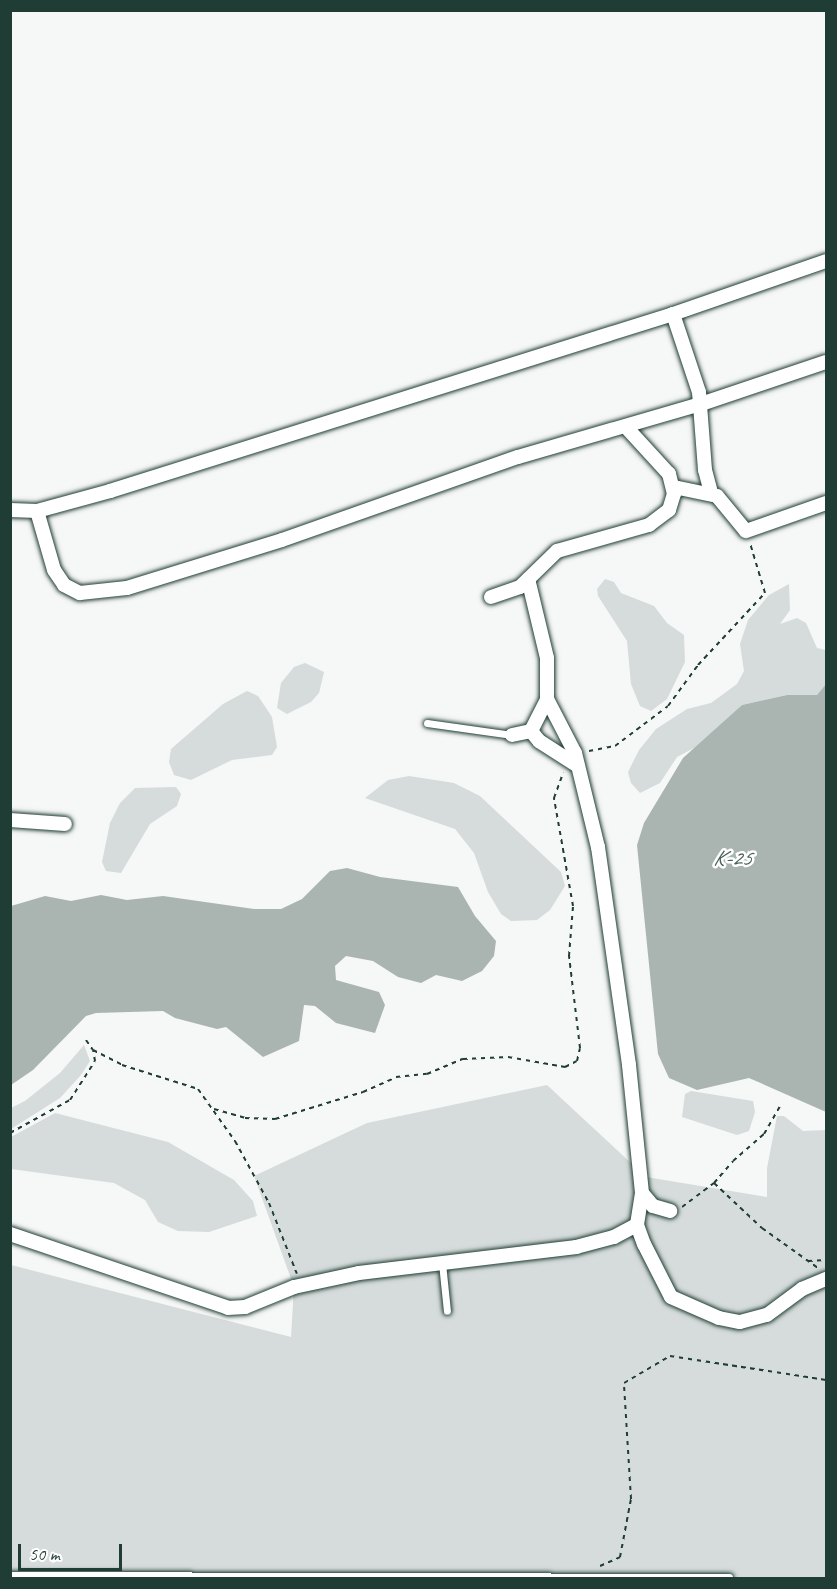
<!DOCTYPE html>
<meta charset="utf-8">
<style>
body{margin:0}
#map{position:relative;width:837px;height:1589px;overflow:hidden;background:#f6f7f7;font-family:Caveat,sans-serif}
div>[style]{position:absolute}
.green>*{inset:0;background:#d6dcdb}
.water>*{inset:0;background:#aab5b1}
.path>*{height:2px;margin-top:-1px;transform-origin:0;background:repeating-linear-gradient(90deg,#1f3d34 0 4.5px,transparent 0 9px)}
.roads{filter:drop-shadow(0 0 2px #1f3d34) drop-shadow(0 0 2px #1f3d34)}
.service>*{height:7px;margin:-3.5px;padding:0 3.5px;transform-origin:3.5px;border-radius:3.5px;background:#fff}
.minor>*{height:14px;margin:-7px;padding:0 7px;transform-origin:7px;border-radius:7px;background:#fff}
span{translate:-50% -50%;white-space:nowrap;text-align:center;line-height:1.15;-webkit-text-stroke:5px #fff;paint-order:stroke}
.water-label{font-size:22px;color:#49615a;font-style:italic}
.frame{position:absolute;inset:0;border:12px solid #1f3d34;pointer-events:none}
.scale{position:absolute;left:18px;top:1544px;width:104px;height:27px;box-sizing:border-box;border:3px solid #1f3d34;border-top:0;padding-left:8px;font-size:18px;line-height:21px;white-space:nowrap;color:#1f3d34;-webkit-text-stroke:4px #fff;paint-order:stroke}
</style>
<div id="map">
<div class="green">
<div style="clip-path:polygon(605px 579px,614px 582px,621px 593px,654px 606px,667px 623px,684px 635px,685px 662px,667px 699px,651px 711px,640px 706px,631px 684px,627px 641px,598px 596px,597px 589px)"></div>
<div style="clip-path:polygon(789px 584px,790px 610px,780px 624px,797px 618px,806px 623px,817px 648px,826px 650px,826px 684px,817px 695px,787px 695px,742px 705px,698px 746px,677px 757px,660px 783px,640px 793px,631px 783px,628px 772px,639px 750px,656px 729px,687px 709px,711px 703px,737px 684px,744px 671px,740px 644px,748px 620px,769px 595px)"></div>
<div style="clip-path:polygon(305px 663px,324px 672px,319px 693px,311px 702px,287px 714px,277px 708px,281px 683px,294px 667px)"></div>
<div style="clip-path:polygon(247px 691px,258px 696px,272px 717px,277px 747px,272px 755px,232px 760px,191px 780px,174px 775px,169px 762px,171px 749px,223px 704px)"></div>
<div style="clip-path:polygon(409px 776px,454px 783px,480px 796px,561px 872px,565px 886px,550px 910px,537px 920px,511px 921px,501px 914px,488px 892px,474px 853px,455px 829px,365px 798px,388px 780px)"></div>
<div style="clip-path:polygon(176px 787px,181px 794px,177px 806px,150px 824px,121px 873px,106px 871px,102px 862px,110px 823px,120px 803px,135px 788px)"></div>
<div style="clip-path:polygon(84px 1045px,90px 1061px,81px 1075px,60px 1098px,11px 1129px,11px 1108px,25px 1101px,60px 1073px)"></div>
<div style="clip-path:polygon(547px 1085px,646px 1177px,767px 1197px,767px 1168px,777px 1116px,784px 1116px,803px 1131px,826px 1130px,826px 1578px,11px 1578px,11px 1265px,291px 1337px,294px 1287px,254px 1176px,367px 1123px)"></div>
<div style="clip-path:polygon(691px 1091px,753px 1101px,755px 1112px,749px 1131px,737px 1135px,682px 1117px,685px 1094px)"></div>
<div style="clip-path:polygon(55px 1113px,168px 1142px,234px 1180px,253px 1201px,257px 1216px,209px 1232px,178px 1231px,158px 1222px,145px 1200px,114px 1183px,11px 1169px,11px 1137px)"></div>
</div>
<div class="water">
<div style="clip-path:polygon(826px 684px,826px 1112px,749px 1078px,697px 1090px,669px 1078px,658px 1054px,637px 845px,644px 823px,683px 758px,742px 705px,787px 695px,817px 695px)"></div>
<div style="clip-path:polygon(347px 868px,380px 877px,458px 887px,475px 916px,496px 941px,494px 956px,482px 971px,462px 981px,436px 975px,421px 983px,398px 977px,373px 961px,346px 956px,335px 966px,336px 980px,379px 992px,385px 1005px,375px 1033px,336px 1023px,315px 1006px,304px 1005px,299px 1041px,263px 1057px,226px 1027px,217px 1029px,175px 1018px,163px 1011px,96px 1013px,86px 1016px,33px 1070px,11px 1085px,11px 906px,45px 896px,71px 901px,101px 895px,127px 900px,163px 896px,254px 909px,281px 909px,302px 899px,330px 871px)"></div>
</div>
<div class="path">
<div style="left:589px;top:751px;width:26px;rotate:-11deg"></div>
<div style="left:615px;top:746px;width:66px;rotate:-37deg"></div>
<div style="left:668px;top:706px;width:51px;rotate:-53.8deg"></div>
<div style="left:698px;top:665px;width:98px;rotate:-47.1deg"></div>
<div style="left:765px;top:593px;width:52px;rotate:-106.7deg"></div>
<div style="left:86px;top:1040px;width:12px;rotate:55deg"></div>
<div style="left:93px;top:1050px;width:33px;rotate:27deg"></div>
<div style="left:122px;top:1065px;width:80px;rotate:17.5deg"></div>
<div style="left:198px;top:1089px;width:64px;rotate:54.6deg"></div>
<div style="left:235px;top:1141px;width:71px;rotate:61.3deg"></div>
<div style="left:269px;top:1203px;width:76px;rotate:68.5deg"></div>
<div style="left:214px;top:1109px;width:32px;rotate:16deg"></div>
<div style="left:245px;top:1118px;width:30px;rotate:2deg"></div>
<div style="left:275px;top:1119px;width:92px;rotate:-17.1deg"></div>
<div style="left:363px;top:1092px;width:36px;rotate:-24deg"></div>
<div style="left:396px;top:1077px;width:31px;rotate:-6deg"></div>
<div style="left:427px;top:1074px;width:39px;rotate:-23deg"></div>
<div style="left:463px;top:1059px;width:45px;rotate:-2.5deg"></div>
<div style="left:508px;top:1057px;width:58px;rotate:10deg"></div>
<div style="left:565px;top:1067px;width:13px;rotate:-27deg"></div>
<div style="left:577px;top:1061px;width:13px;rotate:-77deg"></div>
<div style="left:580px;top:1048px;width:93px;rotate:-96.8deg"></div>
<div style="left:569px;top:956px;width:50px;rotate:-85.4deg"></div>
<div style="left:573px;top:906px;width:110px;rotate:-100deg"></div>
<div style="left:554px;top:798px;width:27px;rotate:-70deg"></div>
<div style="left:10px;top:1133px;width:68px;rotate:-28.8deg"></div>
<div style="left:70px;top:1100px;width:46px;rotate:-57.3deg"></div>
<div style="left:95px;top:1061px;width:11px;rotate:-100deg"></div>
<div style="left:714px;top:1183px;width:66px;rotate:43.2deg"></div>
<div style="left:762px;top:1228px;width:69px;rotate:35.5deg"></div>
<div style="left:682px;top:1207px;width:40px;rotate:-37deg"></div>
<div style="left:714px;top:1183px;width:29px;rotate:-49deg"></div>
<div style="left:733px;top:1161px;width:41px;rotate:-41.1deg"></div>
<div style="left:764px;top:1134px;width:34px;rotate:-60deg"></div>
<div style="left:808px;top:1261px;width:18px;rotate:-3deg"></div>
<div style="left:600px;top:1566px;width:22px;rotate:-24deg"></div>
<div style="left:620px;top:1557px;width:59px;rotate:-79.3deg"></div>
<div style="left:631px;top:1499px;width:116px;rotate:-93.5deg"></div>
<div style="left:624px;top:1383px;width:53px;rotate:-30.4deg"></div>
<div style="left:670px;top:1356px;width:158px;rotate:8.7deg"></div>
</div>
<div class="roads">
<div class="service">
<div style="left:427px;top:723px;width:86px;rotate:8deg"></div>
<div style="left:442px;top:1263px;width:48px;rotate:84.1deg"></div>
<div style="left:10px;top:1575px;width:719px;rotate:0.16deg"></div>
</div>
<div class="minor">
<div style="left:673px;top:314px;width:82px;rotate:71.6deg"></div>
<div style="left:699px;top:392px;width:78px;rotate:85.6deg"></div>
<div style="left:705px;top:470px;width:23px;rotate:75deg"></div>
<div style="left:674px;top:487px;width:44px;rotate:11.8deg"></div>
<div style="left:717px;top:496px;width:45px;rotate:50.4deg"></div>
<div style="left:746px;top:531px;width:85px;rotate:-19.3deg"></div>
<div style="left:10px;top:510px;width:27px;rotate:2deg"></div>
<div style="left:37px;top:511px;width:76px;rotate:-15.3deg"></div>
<div style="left:110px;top:491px;width:590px;rotate:-17.45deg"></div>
<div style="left:673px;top:314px;width:162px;rotate:-19.1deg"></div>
<div style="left:37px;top:511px;width:61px;rotate:73.9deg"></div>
<div style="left:54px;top:570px;width:18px;rotate:56deg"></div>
<div style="left:64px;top:585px;width:18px;rotate:27deg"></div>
<div style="left:80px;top:593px;width:47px;rotate:-6.1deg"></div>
<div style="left:127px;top:588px;width:162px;rotate:-17.2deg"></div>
<div style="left:282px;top:540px;width:250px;rotate:-19.4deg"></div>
<div style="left:518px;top:457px;width:191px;rotate:-16.2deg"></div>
<div style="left:701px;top:404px;width:132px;rotate:-18.6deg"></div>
<div style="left:491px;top:597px;width:31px;rotate:-19deg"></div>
<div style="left:520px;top:587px;width:52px;rotate:-44.2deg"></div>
<div style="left:557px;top:551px;width:96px;rotate:-15.8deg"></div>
<div style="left:649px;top:525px;width:25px;rotate:-37deg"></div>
<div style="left:669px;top:510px;width:17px;rotate:-73deg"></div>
<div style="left:674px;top:494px;width:21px;rotate:-104deg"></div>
<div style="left:669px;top:474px;width:64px;rotate:-132.5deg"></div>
<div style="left:547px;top:699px;width:61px;rotate:62.6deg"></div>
<div style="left:575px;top:753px;width:97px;rotate:76.3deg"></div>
<div style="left:598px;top:847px;width:220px;rotate:81.9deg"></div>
<div style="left:629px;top:1065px;width:129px;rotate:84.2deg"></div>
<div style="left:642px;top:1193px;width:32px;rotate:99deg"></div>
<div style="left:637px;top:1225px;width:20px;rotate:70deg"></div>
<div style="left:644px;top:1244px;width:59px;rotate:63deg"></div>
<div style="left:671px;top:1297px;width:52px;rotate:23.6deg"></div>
<div style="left:719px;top:1318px;width:21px;rotate:11deg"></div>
<div style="left:740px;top:1322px;width:28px;rotate:-15deg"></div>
<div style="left:767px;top:1315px;width:44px;rotate:-36.6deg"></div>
<div style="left:802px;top:1289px;width:26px;rotate:-23deg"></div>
<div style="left:531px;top:731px;width:13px;rotate:51deg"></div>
<div style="left:539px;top:741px;width:46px;rotate:32.7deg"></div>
<div style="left:512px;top:735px;width:19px;rotate:-12deg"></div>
<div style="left:531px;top:731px;width:36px;rotate:-63deg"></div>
<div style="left:547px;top:699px;width:41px;rotate:-90deg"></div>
<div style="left:547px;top:658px;width:81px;rotate:-103.5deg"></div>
<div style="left:10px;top:820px;width:55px;rotate:4.2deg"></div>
<div style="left:642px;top:1193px;width:17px;rotate:50deg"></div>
<div style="left:653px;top:1206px;width:18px;rotate:16deg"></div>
<div style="left:10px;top:1234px;width:230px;rotate:18.7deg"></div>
<div style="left:228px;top:1308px;width:17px;rotate:-3deg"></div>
<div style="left:245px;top:1307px;width:53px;rotate:-22.2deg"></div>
<div style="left:294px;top:1287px;width:66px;rotate:-12.2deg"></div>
<div style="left:359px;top:1273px;width:219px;rotate:-6.8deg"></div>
<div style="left:576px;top:1247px;width:39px;rotate:-15deg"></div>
<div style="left:614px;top:1237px;width:26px;rotate:-28deg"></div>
</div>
</div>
<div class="water-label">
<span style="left:732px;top:859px">К-25</span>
</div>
<div class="frame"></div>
<div class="scale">50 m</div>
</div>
